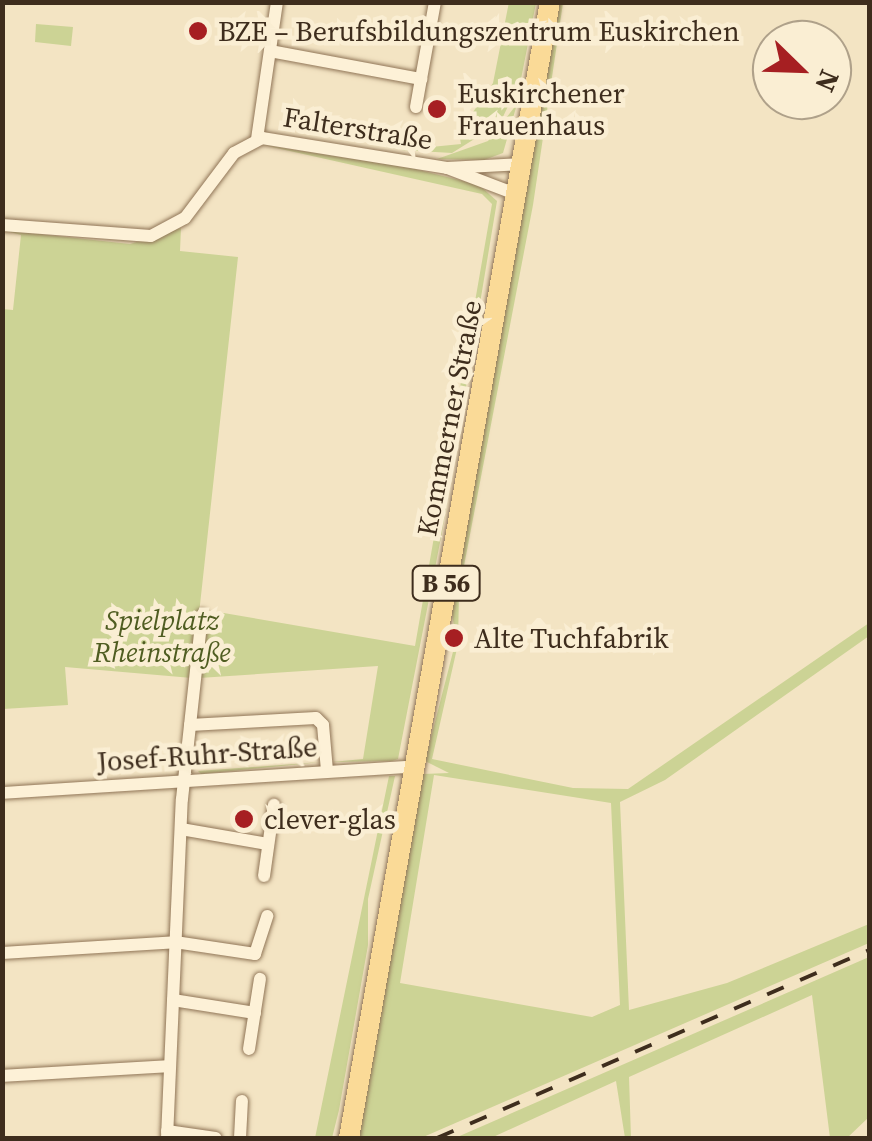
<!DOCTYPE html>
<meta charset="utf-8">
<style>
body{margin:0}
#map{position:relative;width:872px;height:1141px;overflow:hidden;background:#f3e4c3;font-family:"Source Serif 4",serif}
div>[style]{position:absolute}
.green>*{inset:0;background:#ccd395}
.roads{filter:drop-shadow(0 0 2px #907557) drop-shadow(0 0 2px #907557)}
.minor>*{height:12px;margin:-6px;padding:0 6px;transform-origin:6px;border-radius:6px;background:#fdf1d7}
.primary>*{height:20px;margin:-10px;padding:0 10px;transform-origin:10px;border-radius:10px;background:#fada97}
.rail>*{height:4px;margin-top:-2px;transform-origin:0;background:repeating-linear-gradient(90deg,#3e2d1d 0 18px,transparent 0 36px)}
.dots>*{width:28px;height:28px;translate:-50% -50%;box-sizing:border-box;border:5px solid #faeed3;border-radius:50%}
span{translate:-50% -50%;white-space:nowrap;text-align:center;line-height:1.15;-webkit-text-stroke:9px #faeed3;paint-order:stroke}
.shield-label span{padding:2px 8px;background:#faeed3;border:2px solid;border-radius:8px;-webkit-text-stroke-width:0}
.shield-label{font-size:25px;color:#3e2d1d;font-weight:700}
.poi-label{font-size:28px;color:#3e2d1d}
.left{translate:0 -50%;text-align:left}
.street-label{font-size:28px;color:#3e2d1d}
.park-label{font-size:28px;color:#4f5d21;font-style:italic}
.frame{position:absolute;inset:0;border:5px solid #3e2d1d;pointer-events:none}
.north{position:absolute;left:752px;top:20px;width:100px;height:100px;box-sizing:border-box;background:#faeed3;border:2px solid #afa18a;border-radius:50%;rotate:113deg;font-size:28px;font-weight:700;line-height:40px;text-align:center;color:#3e2d1d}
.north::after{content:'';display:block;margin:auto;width:35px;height:45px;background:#a61f22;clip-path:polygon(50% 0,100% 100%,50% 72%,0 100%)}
</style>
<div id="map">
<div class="green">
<div style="clip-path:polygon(509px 2px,536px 3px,521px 79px,500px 123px,452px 153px,401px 150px,461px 144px,457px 122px,471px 115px,493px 83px)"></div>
<div style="clip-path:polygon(evenodd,556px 3px,563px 3px,533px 205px,459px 592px,458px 644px,432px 759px,573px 788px,628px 789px,869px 623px,869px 636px,665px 780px,620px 802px,629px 1010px,727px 983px,869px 924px,869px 943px,421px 1138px,355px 1138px,423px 774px,449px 773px,425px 761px,456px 640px,452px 613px,463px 531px,556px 3px,434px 775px,611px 803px,620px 1005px,592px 1017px,400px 983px,434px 775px)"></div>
<div style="clip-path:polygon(36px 24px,73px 27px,71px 46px,35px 42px)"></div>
<div style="clip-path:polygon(517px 104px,503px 153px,484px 160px,437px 159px,488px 141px)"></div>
<div style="clip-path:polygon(263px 145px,411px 168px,479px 185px,497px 201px,442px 532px,398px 759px,392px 761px,332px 762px,363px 759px,378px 666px,199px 678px,206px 610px,415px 646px,492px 204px,482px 194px)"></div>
<div style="clip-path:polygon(181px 228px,180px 251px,238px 257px,192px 678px,65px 667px,68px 705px,3px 709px,2px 309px,13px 310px,21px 235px,3px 230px,130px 244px)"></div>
<div style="clip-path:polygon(321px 762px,201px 774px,198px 771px)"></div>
<div style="clip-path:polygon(389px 776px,395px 776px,368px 899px,368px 945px,339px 1110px,332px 1138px,315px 1138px)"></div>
<div style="clip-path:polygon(869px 957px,869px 1117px,847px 1138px,830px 1138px,812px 995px,629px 1077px,631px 1138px,625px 1138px,616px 1081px,491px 1138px,455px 1138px)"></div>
</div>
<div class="roads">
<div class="minor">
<div style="left:270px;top:51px;width:154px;rotate:10.5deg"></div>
<div style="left:421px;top:79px;width:78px;rotate:-79.7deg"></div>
<div style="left:416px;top:107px;width:28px;rotate:-80deg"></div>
<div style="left:257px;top:139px;width:138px;rotate:-81.7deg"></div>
<div style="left:450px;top:169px;width:73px;rotate:20.9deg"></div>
<div style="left:2px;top:225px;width:149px;rotate:4.2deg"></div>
<div style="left:151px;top:236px;width:38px;rotate:-28deg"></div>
<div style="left:185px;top:218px;width:81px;rotate:-53deg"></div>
<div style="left:234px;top:153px;width:32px;rotate:-28deg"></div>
<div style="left:262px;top:138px;width:187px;rotate:9.2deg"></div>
<div style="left:447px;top:168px;width:76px;rotate:-3deg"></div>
<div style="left:190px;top:725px;width:126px;rotate:-3.2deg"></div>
<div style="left:316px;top:718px;width:10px;rotate:45deg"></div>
<div style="left:323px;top:725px;width:46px;rotate:85deg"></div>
<div style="left:2px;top:793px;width:414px;rotate:-3.7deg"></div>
<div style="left:181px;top:829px;width:88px;rotate:9.8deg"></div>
<div style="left:264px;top:876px;width:72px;rotate:-82deg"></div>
<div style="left:2px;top:953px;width:173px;rotate:-3.6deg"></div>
<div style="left:175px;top:942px;width:81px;rotate:8.5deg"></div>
<div style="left:255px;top:954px;width:40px;rotate:-72deg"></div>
<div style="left:173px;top:1000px;width:83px;rotate:9deg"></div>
<div style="left:249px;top:1049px;width:71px;rotate:-81.1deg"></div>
<div style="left:2px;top:1076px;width:168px;rotate:-3.4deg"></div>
<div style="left:167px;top:1131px;width:49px;rotate:8.1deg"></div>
<div style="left:167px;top:1138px;width:339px;rotate:-87.5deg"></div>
<div style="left:182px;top:799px;width:185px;rotate:-83.8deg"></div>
<div style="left:240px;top:1138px;width:37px;rotate:-87deg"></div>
</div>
<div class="primary">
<div style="left:349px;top:1138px;width:1154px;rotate:-79.97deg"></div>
</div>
</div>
<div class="rail">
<div style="left:437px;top:1138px;width:472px;rotate:-23.5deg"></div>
</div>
<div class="dots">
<div style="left:198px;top:31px;background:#a61f22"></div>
<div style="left:437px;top:109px;background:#a61f22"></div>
<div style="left:454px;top:638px;background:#a61f22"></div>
<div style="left:244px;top:819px;background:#a61f22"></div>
</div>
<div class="shield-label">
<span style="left:446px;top:583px">B 56</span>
</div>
<div class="poi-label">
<span class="left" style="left:218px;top:31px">BZE – Berufsbildungszentrum Euskirchen</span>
<span class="left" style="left:457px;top:109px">Euskirchener<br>Frauenhaus</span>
<span class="left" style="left:474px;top:638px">Alte Tuchfabrik</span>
<span class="left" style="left:264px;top:819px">clever-glas</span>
</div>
<div class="street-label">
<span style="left:358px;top:128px;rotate:9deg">Falterstraße</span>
<span style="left:449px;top:418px;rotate:-79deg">Kommerner Straße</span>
<span style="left:207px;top:754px;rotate:-4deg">Josef-Ruhr-Straße</span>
</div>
<div class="park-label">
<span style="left:162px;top:636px">Spielplatz<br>Rheinstraße</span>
</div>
<div class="frame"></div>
<div class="north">N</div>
</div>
